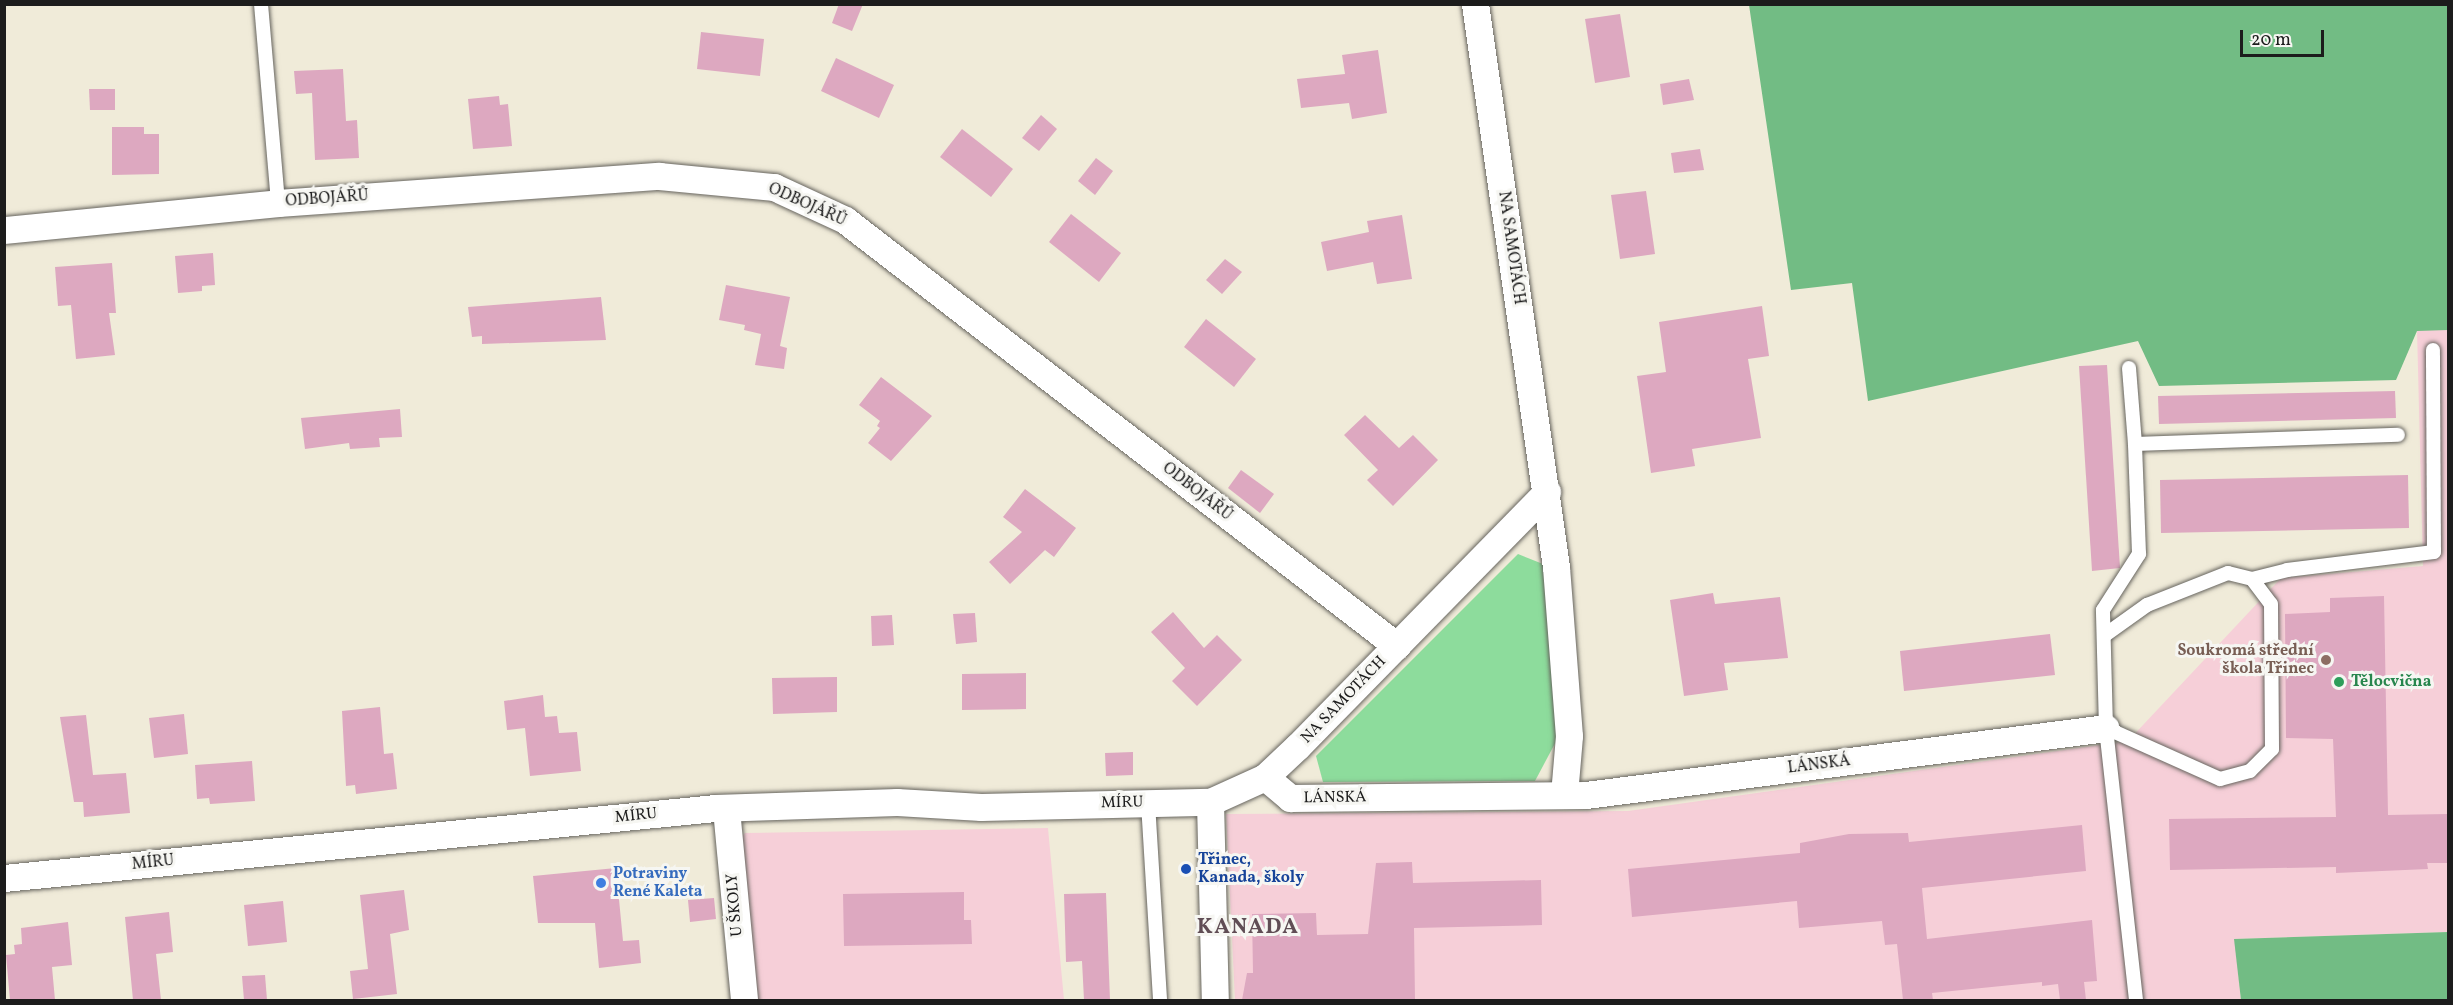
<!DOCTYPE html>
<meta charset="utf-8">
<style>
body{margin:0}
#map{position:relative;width:2453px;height:1005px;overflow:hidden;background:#f0ebd9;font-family:Vollkorn,serif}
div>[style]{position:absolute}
.built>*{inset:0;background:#f6cfd8}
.green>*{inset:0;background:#8ddc9c}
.forest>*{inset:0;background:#72bc84}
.building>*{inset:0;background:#dda8c0}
.roads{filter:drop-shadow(0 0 2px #66645e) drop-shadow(0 0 2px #66645e)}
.service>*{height:14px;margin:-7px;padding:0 7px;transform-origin:7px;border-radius:7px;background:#fff}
.minor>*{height:27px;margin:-13.5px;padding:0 13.5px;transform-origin:13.5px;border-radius:13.5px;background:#fff}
.dots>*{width:16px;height:16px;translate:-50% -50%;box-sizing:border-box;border:3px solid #f6f6f2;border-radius:50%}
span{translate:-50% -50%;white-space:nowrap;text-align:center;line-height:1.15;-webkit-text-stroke:6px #f6f6f2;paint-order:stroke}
.street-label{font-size:16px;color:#1c1c1c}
.education-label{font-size:16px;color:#785e54;font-weight:700}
.right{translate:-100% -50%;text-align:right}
.leisure-label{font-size:16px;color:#27864d;font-weight:700}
.left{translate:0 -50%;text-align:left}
.transit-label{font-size:16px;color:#164399;font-weight:700}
.shop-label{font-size:16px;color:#366cbe;font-weight:700}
.district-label{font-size:22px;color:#604d55;font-weight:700;letter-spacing:1.5px}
.frame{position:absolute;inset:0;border:6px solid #1c1c1c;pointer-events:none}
.scale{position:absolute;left:2240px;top:30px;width:84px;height:27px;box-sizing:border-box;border:3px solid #1c1c1c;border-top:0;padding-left:8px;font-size:18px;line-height:21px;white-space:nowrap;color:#1c1c1c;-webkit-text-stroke:4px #f6f6f2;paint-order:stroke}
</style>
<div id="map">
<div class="built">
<div style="clip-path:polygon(2417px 330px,2448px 330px,2448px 932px,2235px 939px,2241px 1000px,1235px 1000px,1226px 814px,1628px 811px,2128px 741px,2281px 578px,2423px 566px)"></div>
<div style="clip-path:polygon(1048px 828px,1064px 1000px,753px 1000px,736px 843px,745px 833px)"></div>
</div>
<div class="green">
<div style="clip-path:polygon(1518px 554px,1548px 566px,1560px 734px,1535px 781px,1323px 782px,1316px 756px)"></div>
</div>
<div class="forest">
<div style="clip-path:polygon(1749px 5px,2448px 5px,2448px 330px,2417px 331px,2396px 380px,2159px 386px,2138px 341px,1868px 401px,1852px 283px,1791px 290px)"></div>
<div style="clip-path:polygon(2448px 932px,2448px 1000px,2241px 1000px,2234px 939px)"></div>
</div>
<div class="building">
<div style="clip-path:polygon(839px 4px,863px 4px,852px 31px,832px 23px)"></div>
<div style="clip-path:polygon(1620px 14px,1630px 77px,1595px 83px,1585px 19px)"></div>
<div style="clip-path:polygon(701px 32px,764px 39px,760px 76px,697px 69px)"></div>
<div style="clip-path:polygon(1378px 50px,1387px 113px,1352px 119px,1349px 103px,1301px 108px,1297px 79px,1345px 74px,1342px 55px)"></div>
<div style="clip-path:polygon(836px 58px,894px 85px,879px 118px,821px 91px)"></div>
<div style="clip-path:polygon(343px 69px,346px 121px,357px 120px,359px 158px,315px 160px,312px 93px,296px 94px,294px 71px)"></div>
<div style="clip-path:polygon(1689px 79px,1694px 100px,1663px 105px,1660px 84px)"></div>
<div style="clip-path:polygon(89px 89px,115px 89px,115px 110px,90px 110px)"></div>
<div style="clip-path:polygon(499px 96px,500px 105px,508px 104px,512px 146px,473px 149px,468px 99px)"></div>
<div style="clip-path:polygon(1041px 115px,1057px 129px,1039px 151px,1022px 138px)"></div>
<div style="clip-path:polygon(112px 127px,144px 127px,144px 134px,159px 134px,159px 174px,112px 175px)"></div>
<div style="clip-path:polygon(962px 129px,1013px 169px,991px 197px,940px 157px)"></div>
<div style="clip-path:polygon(1700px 149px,1704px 170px,1674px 173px,1671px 153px)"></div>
<div style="clip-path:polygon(1096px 158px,1113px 171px,1095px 195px,1078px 181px)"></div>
<div style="clip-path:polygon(1646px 191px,1655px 254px,1620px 259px,1611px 195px)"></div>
<div style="clip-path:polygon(1071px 214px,1121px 253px,1099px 282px,1049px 242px)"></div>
<div style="clip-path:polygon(1402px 215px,1412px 279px,1377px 284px,1373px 262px,1327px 271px,1321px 242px,1369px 232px,1367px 221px)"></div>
<div style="clip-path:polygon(213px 253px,215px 285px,202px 286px,202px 291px,178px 293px,175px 256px)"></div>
<div style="clip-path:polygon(1225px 259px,1242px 272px,1222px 294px,1206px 280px)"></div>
<div style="clip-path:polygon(112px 263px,116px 313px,109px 313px,115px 355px,76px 359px,71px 305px,58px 306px,55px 267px)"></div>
<div style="clip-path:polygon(726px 285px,790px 297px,780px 346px,787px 348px,784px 369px,755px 365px,761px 334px,744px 330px,745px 325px,719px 320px)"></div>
<div style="clip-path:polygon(601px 297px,606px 340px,482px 344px,482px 336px,472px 337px,468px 307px)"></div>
<div style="clip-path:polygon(1762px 306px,1769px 356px,1748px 359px,1761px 438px,1692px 449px,1695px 466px,1651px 473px,1637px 376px,1666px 372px,1659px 322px)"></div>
<div style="clip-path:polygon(1206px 319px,1256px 359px,1234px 387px,1184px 347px)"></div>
<div style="clip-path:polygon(2107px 365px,2120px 568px,2092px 571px,2079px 366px)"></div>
<div style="clip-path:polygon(881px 377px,932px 416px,891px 461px,868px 443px,880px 428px,877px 426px,880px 421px,859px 405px)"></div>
<div style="clip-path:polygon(2395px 391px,2396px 418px,2159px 424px,2158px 396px)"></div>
<div style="clip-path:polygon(400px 409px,402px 437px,379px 438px,380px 447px,350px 449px,349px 443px,305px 449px,301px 418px)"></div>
<div style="clip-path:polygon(1365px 415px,1399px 448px,1413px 435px,1438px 460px,1393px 506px,1367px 480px,1378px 470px,1344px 435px)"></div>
<div style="clip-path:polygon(1241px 470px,1274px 494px,1260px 513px,1228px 488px)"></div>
<div style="clip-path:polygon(2408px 475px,2409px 528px,2161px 533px,2160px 480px)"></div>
<div style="clip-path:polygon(1025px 489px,1076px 528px,1054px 557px,1045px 550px,1010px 584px,989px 562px,1022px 532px,1003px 517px)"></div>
<div style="clip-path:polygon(1713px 593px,1715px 604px,1780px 597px,1788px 658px,1724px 663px,1728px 690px,1684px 696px,1670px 600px)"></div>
<div style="clip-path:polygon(2384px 596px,2388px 815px,2448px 814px,2448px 863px,2427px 863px,2428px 869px,2336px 873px,2336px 867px,2170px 870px,2169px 819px,2336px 817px,2333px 739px,2286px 738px,2285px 614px,2330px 612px,2330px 598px)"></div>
<div style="clip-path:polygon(1173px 612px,1204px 648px,1217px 635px,1242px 660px,1197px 706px,1172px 681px,1185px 668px,1151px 632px)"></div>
<div style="clip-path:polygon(975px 613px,977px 642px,956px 644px,953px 614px)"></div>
<div style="clip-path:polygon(892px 615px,894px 645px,872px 646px,871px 616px)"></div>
<div style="clip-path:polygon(2050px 634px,2055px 675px,1904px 691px,1900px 651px)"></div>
<div style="clip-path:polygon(1026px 673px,1026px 709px,962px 710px,962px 674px)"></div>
<div style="clip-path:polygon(837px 677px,837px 712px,773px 714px,772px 678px)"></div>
<div style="clip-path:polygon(543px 695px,545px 717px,557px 716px,559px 733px,577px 732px,581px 771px,530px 776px,525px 728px,507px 730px,504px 701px)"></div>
<div style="clip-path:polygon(380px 707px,384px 754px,393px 753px,397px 789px,356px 794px,355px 785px,346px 786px,342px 711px)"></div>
<div style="clip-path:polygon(184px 714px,188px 754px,154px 758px,149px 718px)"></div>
<div style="clip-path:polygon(86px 715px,93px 775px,126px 773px,130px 813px,84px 817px,83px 802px,74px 802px,60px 717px)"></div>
<div style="clip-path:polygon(1133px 752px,1133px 775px,1106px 776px,1105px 753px)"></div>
<div style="clip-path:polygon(252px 761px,255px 801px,210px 804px,209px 798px,197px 799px,195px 765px)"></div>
<div style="clip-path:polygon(2082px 825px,2086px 871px,1922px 888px,1927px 939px,2092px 920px,2097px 981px,2084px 982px,2086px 1000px,2060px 1000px,2058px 984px,2042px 986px,2042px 982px,1932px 993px,1933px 1000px,1903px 1000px,1897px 944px,1885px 945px,1882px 921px,1799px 928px,1797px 901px,1632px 917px,1628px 869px,1800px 853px,1800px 843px,1849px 834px,1908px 833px,1909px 842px)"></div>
<div style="clip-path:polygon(1412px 862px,1413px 883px,1541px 880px,1542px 925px,1414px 928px,1415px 1000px,1242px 1000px,1247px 973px,1253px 973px,1252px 914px,1316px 913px,1317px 935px,1368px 934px,1376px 863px)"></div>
<div style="clip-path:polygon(616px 868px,623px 941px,639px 940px,641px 963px,599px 968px,595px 923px,538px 923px,533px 876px)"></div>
<div style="clip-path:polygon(404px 890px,409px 930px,390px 934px,397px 994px,353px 999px,350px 971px,368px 969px,360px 895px)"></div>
<div style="clip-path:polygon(964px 892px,964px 920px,971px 920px,972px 944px,844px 946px,843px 894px)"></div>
<div style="clip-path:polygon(1106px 893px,1110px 1000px,1084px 1000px,1082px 961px,1066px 962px,1064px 894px)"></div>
<div style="clip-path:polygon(714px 898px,716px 919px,690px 922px,688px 900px)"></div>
<div style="clip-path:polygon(283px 901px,287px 942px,248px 946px,244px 905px)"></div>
<div style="clip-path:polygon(169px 912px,173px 952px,156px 954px,161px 1000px,133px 1000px,125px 917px)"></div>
<div style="clip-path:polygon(68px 922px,72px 965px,52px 967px,55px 1000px,10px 1000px,6px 955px,15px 954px,14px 945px,22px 944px,21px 928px)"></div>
<div style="clip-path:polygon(265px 975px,267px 1000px,244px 1000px,242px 976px)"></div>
</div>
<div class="roads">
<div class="service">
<div style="left:261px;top:4px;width:200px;rotate:85.1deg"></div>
<div style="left:2129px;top:368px;width:76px;rotate:85.5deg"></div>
<div style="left:2252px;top:579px;width:36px;rotate:-14deg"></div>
<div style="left:2287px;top:570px;width:148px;rotate:-7deg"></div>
<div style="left:2434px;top:552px;width:202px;rotate:-90.3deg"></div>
<div style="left:2105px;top:635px;width:52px;rotate:-35.5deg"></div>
<div style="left:2147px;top:605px;width:87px;rotate:-21.6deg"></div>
<div style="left:2228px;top:573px;width:25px;rotate:14deg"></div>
<div style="left:2252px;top:579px;width:31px;rotate:53deg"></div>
<div style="left:2271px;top:604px;width:145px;rotate:89.6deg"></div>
<div style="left:2272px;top:749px;width:31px;rotate:135deg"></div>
<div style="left:2250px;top:771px;width:31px;rotate:165deg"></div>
<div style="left:2220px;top:779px;width:125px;rotate:-155.9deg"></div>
<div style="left:1148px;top:803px;width:197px;rotate:86.5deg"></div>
<div style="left:2136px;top:1000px;width:274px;rotate:-96.3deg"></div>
<div style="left:2106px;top:728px;width:118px;rotate:-91.5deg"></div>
<div style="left:2103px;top:610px;width:67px;rotate:-57.3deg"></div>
<div style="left:2139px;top:554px;width:110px;rotate:-92.1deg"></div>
<div style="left:2135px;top:444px;width:263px;rotate:-2deg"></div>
</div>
<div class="minor">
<div style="left:1475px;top:4px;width:569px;rotate:81.81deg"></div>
<div style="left:1556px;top:567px;width:169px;rotate:85.6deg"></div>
<div style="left:1569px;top:736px;width:58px;rotate:94.9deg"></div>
<div style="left:4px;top:230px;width:275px;rotate:-5.6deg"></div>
<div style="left:278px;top:203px;width:382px;rotate:-4.1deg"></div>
<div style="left:659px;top:176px;width:116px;rotate:5.5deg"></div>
<div style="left:774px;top:187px;width:78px;rotate:24.9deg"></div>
<div style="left:845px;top:220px;width:697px;rotate:37.66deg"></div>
<div style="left:1265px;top:777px;width:33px;rotate:40deg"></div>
<div style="left:1290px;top:798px;width:296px;rotate:-0.6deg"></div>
<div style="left:1586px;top:795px;width:524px;rotate:-7.34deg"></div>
<div style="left:1210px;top:802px;width:198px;rotate:88.6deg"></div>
<div style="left:726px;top:809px;width:192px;rotate:84.6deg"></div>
<div style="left:4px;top:878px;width:714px;rotate:-5.62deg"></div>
<div style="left:715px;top:808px;width:182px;rotate:-1.9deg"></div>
<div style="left:897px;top:802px;width:84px;rotate:3.4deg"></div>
<div style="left:981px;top:807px;width:229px;rotate:-1.3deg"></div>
<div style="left:1210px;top:802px;width:60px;rotate:-24.4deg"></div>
<div style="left:1265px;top:777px;width:45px;rotate:-43.2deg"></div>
<div style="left:1298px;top:746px;width:356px;rotate:-45.6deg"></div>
</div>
</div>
<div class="dots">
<div style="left:2326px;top:660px;background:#8d6e63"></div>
<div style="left:2339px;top:682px;background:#2e9e5b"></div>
<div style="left:1186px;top:869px;background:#1a4fb4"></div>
<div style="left:601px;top:883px;background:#3f7fe0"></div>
</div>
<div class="street-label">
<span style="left:327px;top:199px;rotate:-4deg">ODBOJÁŘŮ</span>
<span style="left:807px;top:205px;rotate:24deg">ODBOJÁŘŮ</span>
<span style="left:1511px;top:248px;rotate:82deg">NA SAMOTÁCH</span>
<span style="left:1197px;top:492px;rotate:38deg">ODBOJÁŘŮ</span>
<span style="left:1344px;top:700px;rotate:-46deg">NA SAMOTÁCH</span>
<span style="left:1819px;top:765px;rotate:-7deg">LÁNSKÁ</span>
<span style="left:1335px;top:798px;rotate:-1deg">LÁNSKÁ</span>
<span style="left:1122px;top:803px;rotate:-1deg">MÍRU</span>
<span style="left:636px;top:816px;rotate:-6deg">MÍRU</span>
<span style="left:153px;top:863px;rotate:-6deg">MÍRU</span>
<span style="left:735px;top:905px;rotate:-95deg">U ŠKOLY</span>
</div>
<div class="education-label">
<span class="right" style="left:2314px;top:660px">Soukromá střední<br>škola Třinec</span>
</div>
<div class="leisure-label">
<span class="left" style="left:2351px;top:682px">Tělocvična</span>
</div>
<div class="transit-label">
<span class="left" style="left:1198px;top:869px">Třinec,<br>Kanada, školy</span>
</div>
<div class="shop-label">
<span class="left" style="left:613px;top:883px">Potraviny<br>René Kaleta</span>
</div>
<div class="district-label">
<span style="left:1248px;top:928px">KANADA</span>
</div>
<div class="frame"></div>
<div class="scale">20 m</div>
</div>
